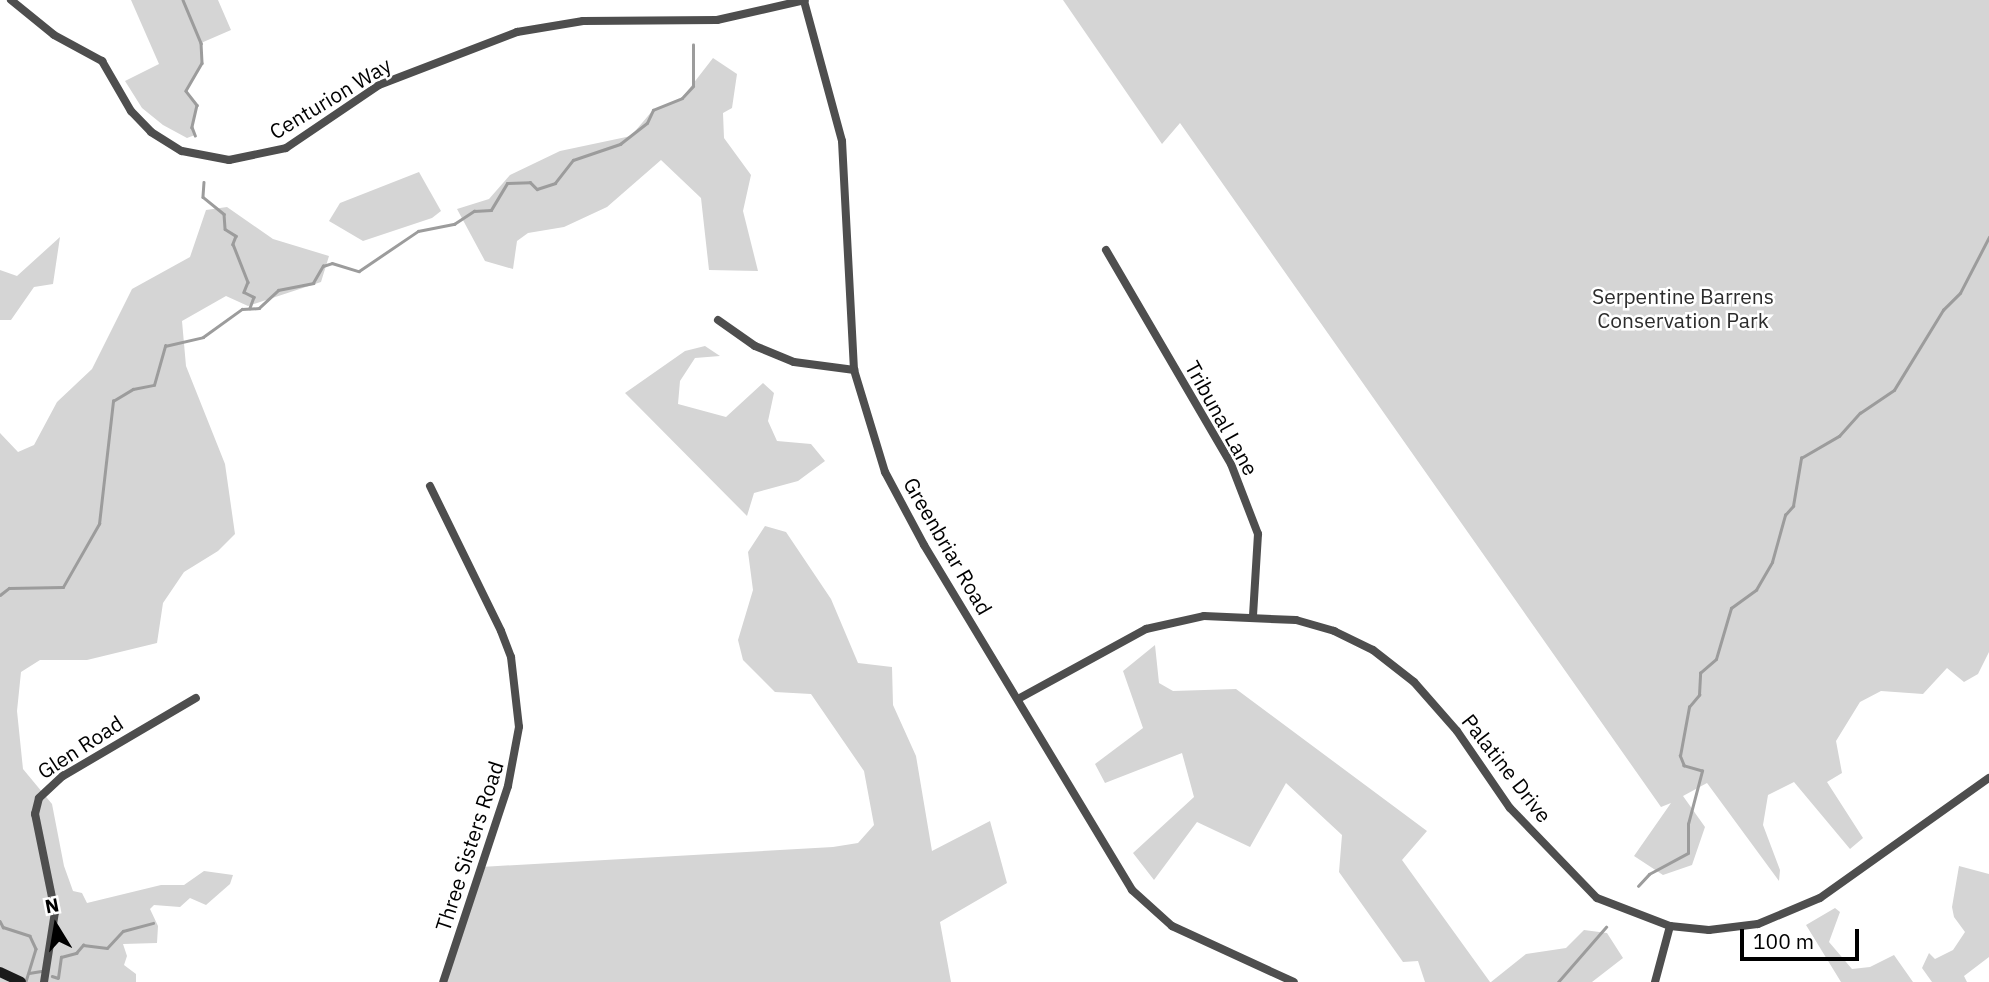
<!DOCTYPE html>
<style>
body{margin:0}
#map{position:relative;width:1989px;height:982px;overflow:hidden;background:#fff;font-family:"IBM Plex Sans",sans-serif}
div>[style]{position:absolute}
.green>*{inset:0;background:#d5d5d5}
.stream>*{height:2.5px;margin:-1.25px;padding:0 1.25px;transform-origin:1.25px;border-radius:1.25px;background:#9c9c9c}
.street>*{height:8px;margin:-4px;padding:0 4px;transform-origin:4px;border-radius:4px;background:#4e4e4e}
.secondary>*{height:10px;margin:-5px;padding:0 5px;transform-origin:5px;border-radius:5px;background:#1b1b1b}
span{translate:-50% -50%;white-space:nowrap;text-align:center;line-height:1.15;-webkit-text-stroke:5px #fff;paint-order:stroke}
.street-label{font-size:21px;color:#000}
.park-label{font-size:21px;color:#2c2c2c}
.north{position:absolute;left:21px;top:891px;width:70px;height:70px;-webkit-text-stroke:5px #fff;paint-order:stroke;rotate:349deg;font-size:19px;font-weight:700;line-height:28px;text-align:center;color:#000}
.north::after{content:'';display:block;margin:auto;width:24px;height:32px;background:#000;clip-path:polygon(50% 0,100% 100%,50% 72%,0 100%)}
.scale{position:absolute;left:1740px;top:929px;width:119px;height:32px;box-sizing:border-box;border:4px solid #000;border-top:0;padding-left:9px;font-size:21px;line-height:24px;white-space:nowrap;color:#000;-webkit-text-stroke:5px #fff;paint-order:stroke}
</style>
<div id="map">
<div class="green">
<div style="clip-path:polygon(131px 0,218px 0,231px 30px,201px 43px,202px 63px,186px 91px,197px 105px,192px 127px,195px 135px,187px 138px,163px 125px,142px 108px,125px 81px,159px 64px)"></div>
<div style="clip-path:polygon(1063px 0,1989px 0,1989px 652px,1978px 674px,1964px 682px,1947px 668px,1923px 694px,1881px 691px,1860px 702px,1836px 741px,1842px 773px,1827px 782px,1863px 838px,1850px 849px,1794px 782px,1768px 795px,1763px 825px,1780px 870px,1779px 881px,1707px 783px,1683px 796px,1705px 827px,1692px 865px,1663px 875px,1634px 856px,1671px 803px,1661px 807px,1180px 123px,1162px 144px)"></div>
<div style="clip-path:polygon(713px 58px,737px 74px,732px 108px,723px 113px,724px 138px,751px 175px,743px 211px,758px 271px,709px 270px,701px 198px,661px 160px,607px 207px,564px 227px,528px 233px,517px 241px,513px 269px,485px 261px,457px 209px,489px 199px,510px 175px,560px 151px,631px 136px,653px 110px,682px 98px)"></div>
<div style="clip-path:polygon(419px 172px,441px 211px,432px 218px,363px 241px,329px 221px,340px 203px)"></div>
<div style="clip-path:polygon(227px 207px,273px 239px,329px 256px,321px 282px,248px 306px,226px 296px,182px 321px,186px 366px,225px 464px,235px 534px,218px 551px,184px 572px,163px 603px,157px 643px,87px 660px,40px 660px,21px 672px,17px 711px,23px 769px,52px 804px,64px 866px,73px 891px,82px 893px,87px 903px,161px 885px,184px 885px,204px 871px,233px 875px,230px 884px,206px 905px,190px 898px,180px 907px,154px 905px,150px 909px,158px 926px,157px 943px,123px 944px,127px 956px,124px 965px,136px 974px,136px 982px,0 982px,0 433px,18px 452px,34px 445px,57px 402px,92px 369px,132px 289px,190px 257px,206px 210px)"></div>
<div style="clip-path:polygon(60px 237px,53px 284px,34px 287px,11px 320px,0 320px,0 270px,17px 276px)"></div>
<div style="clip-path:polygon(705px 346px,720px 356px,695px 358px,680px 381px,678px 404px,726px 417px,763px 383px,774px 393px,768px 421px,777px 441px,811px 444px,825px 461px,798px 481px,754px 493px,747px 516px,625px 393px,685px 351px)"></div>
<div style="clip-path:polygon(765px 526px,786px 532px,831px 599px,858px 663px,892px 667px,893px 705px,916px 756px,932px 851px,990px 821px,1007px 883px,940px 922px,951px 982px,443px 982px,481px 867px,833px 847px,858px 843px,874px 825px,864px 771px,811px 694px,775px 692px,743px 660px,738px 640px,753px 590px,748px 552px)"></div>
<div style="clip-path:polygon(1155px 645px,1159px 683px,1173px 691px,1236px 689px,1427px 831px,1402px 860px,1490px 982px,1425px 982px,1418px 961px,1403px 962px,1339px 872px,1342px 835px,1286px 783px,1250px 847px,1197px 822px,1154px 880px,1133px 853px,1194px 797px,1182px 753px,1105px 783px,1095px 764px,1143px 728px,1123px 671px)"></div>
<div style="clip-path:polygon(1959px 866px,1989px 874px,1989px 957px,1964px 976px,1967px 982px,1932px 982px,1922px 968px,1929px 953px,1935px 959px,1953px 950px,1965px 932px,1954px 917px,1952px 907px)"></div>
<div style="clip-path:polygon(1835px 908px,1840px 912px,1829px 942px,1852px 969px,1870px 967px,1894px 955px,1913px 982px,1841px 982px,1806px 925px)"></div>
<div style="clip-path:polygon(1584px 930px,1607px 933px,1623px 958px,1592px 982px,1491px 982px,1526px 954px,1566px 948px)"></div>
</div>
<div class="stream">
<div style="left:183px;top:0;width:47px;rotate:67.3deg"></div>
<div style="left:201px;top:43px;width:20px;rotate:87deg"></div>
<div style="left:202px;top:63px;width:32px;rotate:120deg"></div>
<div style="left:186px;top:91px;width:18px;rotate:52deg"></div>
<div style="left:197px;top:105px;width:23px;rotate:103deg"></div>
<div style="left:192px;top:127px;width:9px;rotate:69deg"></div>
<div style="left:204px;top:182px;width:15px;rotate:94deg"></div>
<div style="left:203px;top:197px;width:27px;rotate:39deg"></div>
<div style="left:224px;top:214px;width:15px;rotate:86deg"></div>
<div style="left:225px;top:229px;width:13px;rotate:32deg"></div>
<div style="left:236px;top:236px;width:9px;rotate:111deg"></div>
<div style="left:233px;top:244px;width:41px;rotate:68.5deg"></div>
<div style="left:248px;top:282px;width:11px;rotate:112deg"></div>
<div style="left:244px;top:292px;width:11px;rotate:27deg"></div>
<div style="left:254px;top:297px;width:12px;rotate:110deg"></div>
<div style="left:0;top:595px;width:11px;rotate:-38deg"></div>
<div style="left:9px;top:588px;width:54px;rotate:-1.1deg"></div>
<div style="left:63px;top:587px;width:73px;rotate:-60.3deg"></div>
<div style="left:99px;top:524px;width:124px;rotate:-83.5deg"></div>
<div style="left:113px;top:401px;width:23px;rotate:-31deg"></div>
<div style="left:133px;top:389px;width:21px;rotate:-11deg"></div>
<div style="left:154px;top:385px;width:41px;rotate:-74.2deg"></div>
<div style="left:165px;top:346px;width:39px;rotate:-13deg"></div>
<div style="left:203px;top:337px;width:48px;rotate:-35.7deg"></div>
<div style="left:242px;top:309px;width:17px;rotate:-3deg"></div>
<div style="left:259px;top:308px;width:26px;rotate:-43deg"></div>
<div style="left:278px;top:290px;width:36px;rotate:-11deg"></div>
<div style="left:313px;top:283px;width:20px;rotate:-60deg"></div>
<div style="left:323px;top:266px;width:9px;rotate:-18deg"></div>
<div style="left:332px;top:263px;width:28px;rotate:17deg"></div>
<div style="left:359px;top:271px;width:71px;rotate:-34.1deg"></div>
<div style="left:418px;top:231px;width:37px;rotate:-11deg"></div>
<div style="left:454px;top:224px;width:24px;rotate:-33deg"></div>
<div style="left:474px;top:211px;width:17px;rotate:-3deg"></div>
<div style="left:491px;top:210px;width:31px;rotate:-59deg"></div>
<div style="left:507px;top:183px;width:23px;rotate:-2deg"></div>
<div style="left:530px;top:182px;width:10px;rotate:45deg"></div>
<div style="left:537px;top:189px;width:19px;rotate:-18deg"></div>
<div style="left:555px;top:183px;width:29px;rotate:-52deg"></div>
<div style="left:573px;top:160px;width:50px;rotate:-18.8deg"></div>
<div style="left:620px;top:144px;width:34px;rotate:-38deg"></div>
<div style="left:647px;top:123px;width:14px;rotate:-65deg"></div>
<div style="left:653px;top:110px;width:31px;rotate:-22deg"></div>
<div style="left:682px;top:98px;width:16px;rotate:-47deg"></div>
<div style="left:693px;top:86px;width:41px;rotate:-90deg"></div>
<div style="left:1638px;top:886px;width:16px;rotate:-47deg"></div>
<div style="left:1649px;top:874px;width:44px;rotate:-28.3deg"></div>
<div style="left:1688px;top:853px;width:29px;rotate:-90deg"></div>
<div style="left:1688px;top:824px;width:55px;rotate:-75.2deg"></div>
<div style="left:1702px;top:771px;width:19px;rotate:-164deg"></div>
<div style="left:1684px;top:766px;width:11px;rotate:-112deg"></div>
<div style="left:1680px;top:756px;width:50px;rotate:-79.6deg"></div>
<div style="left:1689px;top:707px;width:16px;rotate:-50deg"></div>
<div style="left:1699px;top:695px;width:22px;rotate:-87deg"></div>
<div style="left:1700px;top:673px;width:21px;rotate:-41deg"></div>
<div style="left:1716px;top:659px;width:53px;rotate:-73.6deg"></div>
<div style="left:1731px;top:608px;width:31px;rotate:-36deg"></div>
<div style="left:1756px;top:590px;width:32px;rotate:-60deg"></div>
<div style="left:1772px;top:562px;width:49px;rotate:-74.5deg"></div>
<div style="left:1785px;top:515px;width:12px;rotate:-48deg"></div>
<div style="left:1793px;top:506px;width:49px;rotate:-80.5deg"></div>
<div style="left:1801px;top:458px;width:44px;rotate:-30.1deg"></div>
<div style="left:1839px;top:436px;width:31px;rotate:-48deg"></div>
<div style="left:1860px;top:413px;width:41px;rotate:-34.1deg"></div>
<div style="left:1894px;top:390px;width:94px;rotate:-58.5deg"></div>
<div style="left:1943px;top:310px;width:24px;rotate:-45deg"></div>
<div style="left:1960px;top:293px;width:63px;rotate:-62.6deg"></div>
<div style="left:0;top:921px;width:7px;rotate:63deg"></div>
<div style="left:3px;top:927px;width:28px;rotate:18deg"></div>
<div style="left:30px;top:936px;width:14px;rotate:65deg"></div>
<div style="left:36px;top:949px;width:34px;rotate:107deg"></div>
<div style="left:29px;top:973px;width:12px;rotate:-9deg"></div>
<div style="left:52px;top:976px;width:6px;rotate:18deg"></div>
<div style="left:58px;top:978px;width:21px;rotate:-82deg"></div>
<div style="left:61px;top:957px;width:16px;rotate:-15deg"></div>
<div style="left:76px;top:953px;width:11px;rotate:-49deg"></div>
<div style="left:83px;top:945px;width:24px;rotate:7deg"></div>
<div style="left:107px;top:948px;width:23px;rotate:-47deg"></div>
<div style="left:123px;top:931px;width:31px;rotate:-15deg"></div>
<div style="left:1558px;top:982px;width:73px;rotate:-48.9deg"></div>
</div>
<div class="street">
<div style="left:11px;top:0;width:55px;rotate:39.1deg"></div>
<div style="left:54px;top:35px;width:55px;rotate:28.4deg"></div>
<div style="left:102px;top:61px;width:58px;rotate:59.9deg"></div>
<div style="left:131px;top:111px;width:29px;rotate:46deg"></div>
<div style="left:151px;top:132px;width:36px;rotate:32deg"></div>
<div style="left:182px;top:151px;width:48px;rotate:10.8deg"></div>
<div style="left:229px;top:160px;width:58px;rotate:-11.9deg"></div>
<div style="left:286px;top:148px;width:112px;rotate:-34.1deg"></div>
<div style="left:379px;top:85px;width:148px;rotate:-21deg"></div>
<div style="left:517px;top:32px;width:67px;rotate:-9.5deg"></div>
<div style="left:583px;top:21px;width:134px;rotate:-0.4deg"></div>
<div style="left:717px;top:20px;width:90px;rotate:-12.8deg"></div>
<div style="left:804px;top:1px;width:145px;rotate:74.8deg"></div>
<div style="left:842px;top:141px;width:229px;rotate:87deg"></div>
<div style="left:854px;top:370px;width:107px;rotate:73.1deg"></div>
<div style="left:885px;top:472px;width:83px;rotate:61.9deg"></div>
<div style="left:924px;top:545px;width:403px;rotate:58.9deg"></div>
<div style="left:1132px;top:890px;width:54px;rotate:42deg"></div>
<div style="left:1172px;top:926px;width:134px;rotate:24.7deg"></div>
<div style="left:1106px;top:250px;width:248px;rotate:59.7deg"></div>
<div style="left:1231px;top:464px;width:75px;rotate:68.9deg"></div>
<div style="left:1258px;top:534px;width:82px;rotate:93.5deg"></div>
<div style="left:718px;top:320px;width:45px;rotate:35.1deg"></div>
<div style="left:755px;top:346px;width:42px;rotate:22.3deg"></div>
<div style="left:794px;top:362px;width:61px;rotate:7.6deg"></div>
<div style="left:430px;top:486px;width:161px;rotate:63.9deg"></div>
<div style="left:501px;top:631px;width:28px;rotate:69deg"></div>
<div style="left:511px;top:657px;width:70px;rotate:83.5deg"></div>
<div style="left:519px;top:727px;width:60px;rotate:100.6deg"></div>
<div style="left:508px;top:786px;width:206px;rotate:108.3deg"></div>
<div style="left:1018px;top:699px;width:146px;rotate:-28.7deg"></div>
<div style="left:1146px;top:629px;width:59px;rotate:-12.6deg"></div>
<div style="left:1204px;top:616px;width:92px;rotate:2.5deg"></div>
<div style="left:1296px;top:620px;width:40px;rotate:16deg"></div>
<div style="left:1334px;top:631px;width:43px;rotate:26deg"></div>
<div style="left:1373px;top:650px;width:52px;rotate:38deg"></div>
<div style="left:1414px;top:682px;width:65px;rotate:48.7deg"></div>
<div style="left:1457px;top:731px;width:93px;rotate:55.5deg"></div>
<div style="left:1510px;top:808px;width:125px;rotate:46deg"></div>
<div style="left:1597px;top:898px;width:78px;rotate:21deg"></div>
<div style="left:1670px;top:926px;width:39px;rotate:6deg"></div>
<div style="left:1709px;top:930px;width:49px;rotate:-7deg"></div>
<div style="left:1758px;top:924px;width:67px;rotate:-22.8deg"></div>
<div style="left:1820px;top:898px;width:207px;rotate:-35.4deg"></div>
<div style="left:44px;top:982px;width:71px;rotate:-81.1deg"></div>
<div style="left:55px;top:912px;width:100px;rotate:-101.5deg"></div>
<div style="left:35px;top:814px;width:16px;rotate:-76deg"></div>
<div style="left:39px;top:798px;width:33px;rotate:-43deg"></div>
<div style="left:63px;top:776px;width:154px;rotate:-30.4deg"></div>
<div style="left:1655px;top:982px;width:58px;rotate:-75deg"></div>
</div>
<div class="secondary">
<div style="left:0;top:972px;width:23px;rotate:25deg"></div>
</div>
<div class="street-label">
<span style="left:330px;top:98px;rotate:-31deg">Centurion Way</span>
<span style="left:1222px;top:418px;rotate:61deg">Tribunal Lane</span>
<span style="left:948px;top:546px;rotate:60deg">Greenbriar Road</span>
<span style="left:80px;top:747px;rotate:-33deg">Glen Road</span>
<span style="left:1507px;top:768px;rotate:52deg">Palatine Drive</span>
<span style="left:469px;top:846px;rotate:-72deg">Three Sisters Road</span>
</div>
<div class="park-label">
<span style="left:1683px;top:308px">Serpentine Barrens<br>Conservation Park</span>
</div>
<div class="north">N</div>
<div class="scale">100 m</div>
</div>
